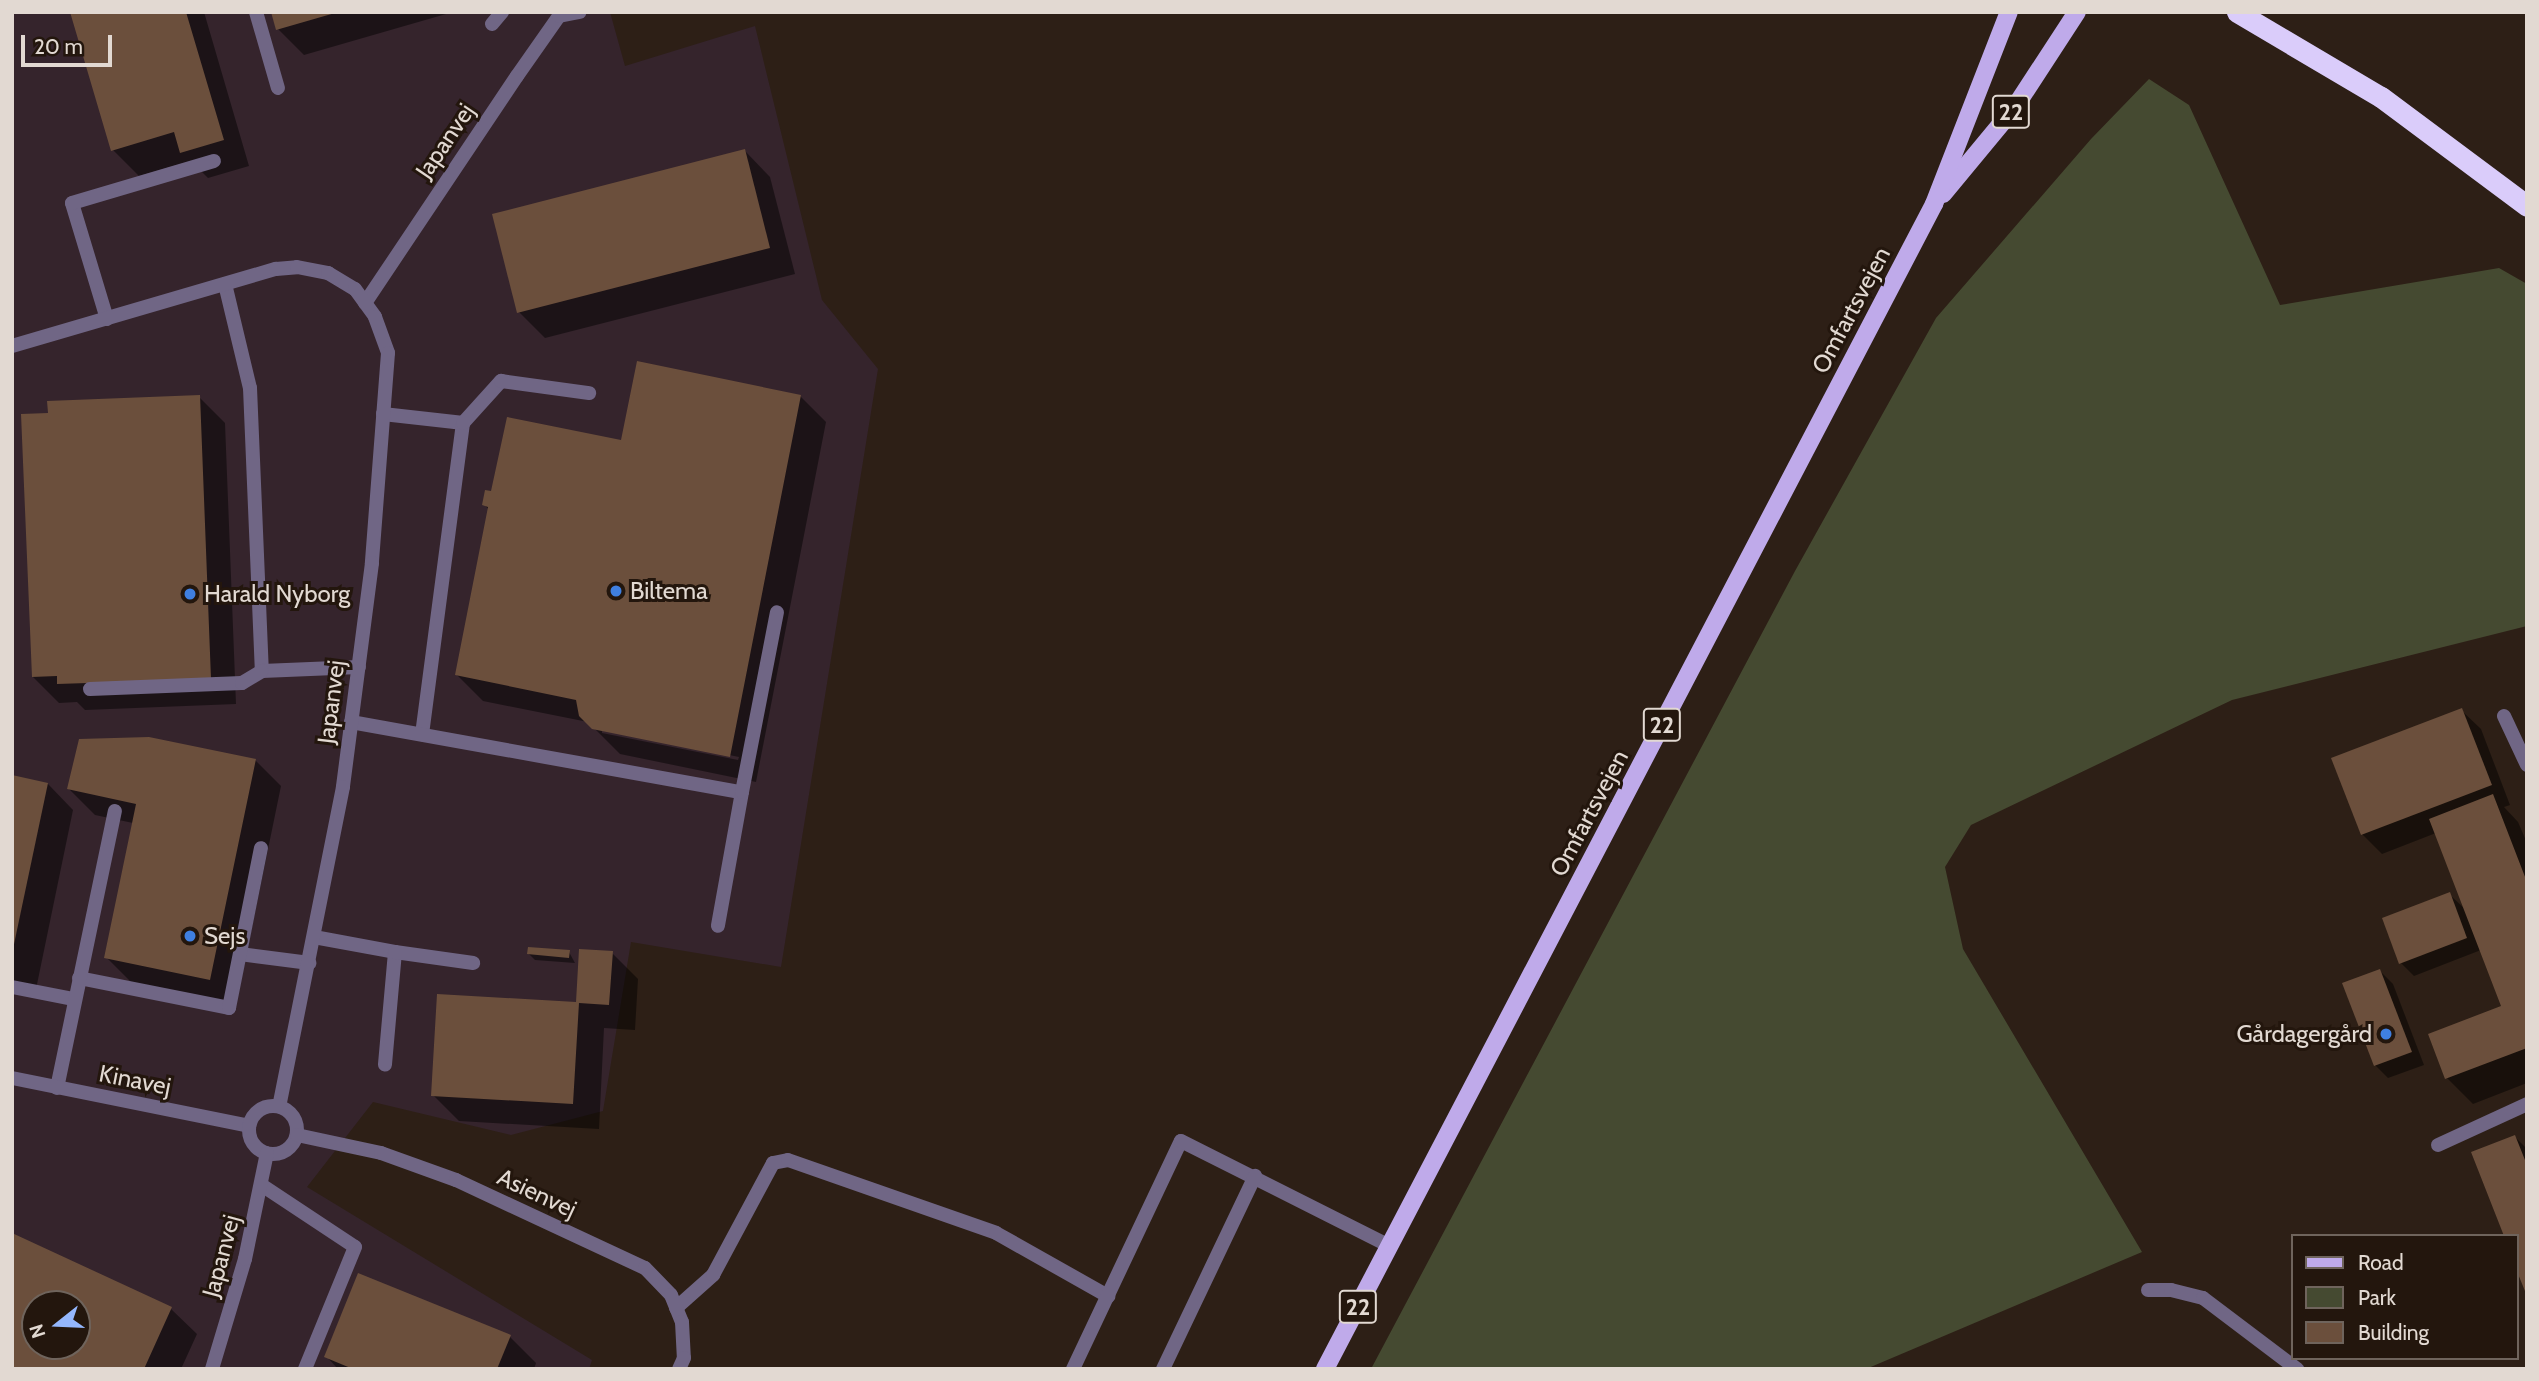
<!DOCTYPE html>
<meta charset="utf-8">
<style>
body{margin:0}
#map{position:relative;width:2539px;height:1381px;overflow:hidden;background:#2d1f16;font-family:Cabin,sans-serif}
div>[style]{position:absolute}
.commercial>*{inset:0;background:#35242c}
.green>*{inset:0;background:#454a31}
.shadow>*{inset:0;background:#0007}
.building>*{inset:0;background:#6b4f3c}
.service>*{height:14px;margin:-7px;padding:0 7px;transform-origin:7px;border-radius:7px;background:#706685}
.minor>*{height:14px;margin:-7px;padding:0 7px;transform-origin:7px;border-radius:7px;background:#706685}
.minor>.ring{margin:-7px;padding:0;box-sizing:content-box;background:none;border:14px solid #706685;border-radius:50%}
.primary>*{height:18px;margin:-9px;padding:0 9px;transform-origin:9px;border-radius:9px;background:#bfaaea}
.motorway>*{height:21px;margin:-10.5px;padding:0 10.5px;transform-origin:10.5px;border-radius:10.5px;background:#daccfa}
.dots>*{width:19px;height:19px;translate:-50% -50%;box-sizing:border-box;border:4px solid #23160d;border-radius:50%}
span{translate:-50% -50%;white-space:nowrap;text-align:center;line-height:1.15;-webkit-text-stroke:6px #23160d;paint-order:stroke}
.shield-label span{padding:2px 5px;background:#23160d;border:2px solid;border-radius:5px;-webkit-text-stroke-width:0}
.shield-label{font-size:23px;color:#e2d9d2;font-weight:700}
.street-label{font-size:24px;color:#e2d9d2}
.poi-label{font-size:24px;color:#e2d9d2}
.left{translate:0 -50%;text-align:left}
.right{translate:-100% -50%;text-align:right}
.frame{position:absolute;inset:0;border:14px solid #e2d9d2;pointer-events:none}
.legend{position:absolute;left:2291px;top:1234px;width:228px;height:126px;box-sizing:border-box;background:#23160d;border:2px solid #6f645c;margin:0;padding:9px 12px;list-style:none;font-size:21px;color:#e2d9d2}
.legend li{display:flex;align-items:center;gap:14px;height:35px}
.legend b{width:35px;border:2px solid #6f645c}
.north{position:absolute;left:21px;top:1290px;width:70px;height:70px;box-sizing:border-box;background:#23160d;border:2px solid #6f645c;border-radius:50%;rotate:252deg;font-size:19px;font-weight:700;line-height:28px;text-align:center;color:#e2d9d2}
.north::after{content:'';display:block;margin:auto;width:24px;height:32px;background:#94b7fd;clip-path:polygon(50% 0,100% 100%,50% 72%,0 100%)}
.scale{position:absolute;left:21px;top:35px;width:91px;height:32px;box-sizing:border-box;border:4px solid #e2d9d2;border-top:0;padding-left:9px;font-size:21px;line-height:24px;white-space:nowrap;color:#e2d9d2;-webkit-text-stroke:5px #23160d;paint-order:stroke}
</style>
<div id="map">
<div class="commercial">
<div style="clip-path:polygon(evenodd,12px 12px,610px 12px,625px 66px,755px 26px,822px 300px,878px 369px,781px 967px,631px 942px,603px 1111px,511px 1135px,373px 1102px,307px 1187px,592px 1360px,589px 1369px,12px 1369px,12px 12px,35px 1304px,77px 1304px,77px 1346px,35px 1346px,35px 1304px)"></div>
</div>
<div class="green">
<div style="clip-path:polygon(2149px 79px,2189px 105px,2280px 305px,2499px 268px,2527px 284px,2527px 626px,2232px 700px,1971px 825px,1945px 867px,1963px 949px,2142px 1252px,1866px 1369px,1371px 1369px,1795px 571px,1936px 318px,2091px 139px)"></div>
</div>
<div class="shadow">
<div style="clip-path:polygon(72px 12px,204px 12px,249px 166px,208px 178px,191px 161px,139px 176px,113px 150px)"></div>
<div style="clip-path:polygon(273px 12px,453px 12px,304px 55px,278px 29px)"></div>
<div style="clip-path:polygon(745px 151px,770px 177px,795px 274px,545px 338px,519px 312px)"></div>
<div style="clip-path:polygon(evenodd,800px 396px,826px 422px,756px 782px,620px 754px,588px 722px,483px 701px,457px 675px,489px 510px,484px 504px,493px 493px,623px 442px,800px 396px,602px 729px,739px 757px,738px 760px,602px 733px,602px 729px)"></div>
<div style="clip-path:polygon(199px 397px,225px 423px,236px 704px,85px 710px,77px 702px,59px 703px,33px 677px,49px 414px)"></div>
<div style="clip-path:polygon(2461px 710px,2481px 729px,2510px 805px,2504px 807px,2518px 822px,2527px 843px,2527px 1083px,2473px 1104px,2447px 1078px,2503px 1007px,2481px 950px,2414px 976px,2401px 963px,2384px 919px,2449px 894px,2466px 910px,2436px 833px,2382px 854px,2362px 834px)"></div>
<div style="clip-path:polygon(255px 760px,281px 786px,236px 1005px,132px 983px,106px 957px,133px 823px,95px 815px,69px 789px)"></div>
<div style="clip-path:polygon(12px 777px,48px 784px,73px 810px,35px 994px,12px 989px)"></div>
<div style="clip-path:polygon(569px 952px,575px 963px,535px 960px,529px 954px)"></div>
<div style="clip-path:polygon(612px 953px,638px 979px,635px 1030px,604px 1028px,599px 1129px,459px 1121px,433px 1095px,577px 1004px)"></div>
<div style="clip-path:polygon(2380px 971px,2393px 984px,2424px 1065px,2388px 1078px,2375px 1065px)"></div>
<div style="clip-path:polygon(2515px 1137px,2527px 1149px,2527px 1291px,2516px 1236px)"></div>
<div style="clip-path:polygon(evenodd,12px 1235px,171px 1309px,197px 1334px,181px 1369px,12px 1369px,12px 1235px,35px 1304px,77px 1304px,77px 1346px,35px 1346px,35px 1304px)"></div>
<div style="clip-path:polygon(510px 1337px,536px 1363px,534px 1369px,338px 1369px,326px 1356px)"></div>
</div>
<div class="building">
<div style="clip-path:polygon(70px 12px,186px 12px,224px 140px,180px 153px,174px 132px,111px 151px)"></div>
<div style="clip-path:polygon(271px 12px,335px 12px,335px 13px,276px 30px)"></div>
<div style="clip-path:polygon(745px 149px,770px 248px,517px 313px,492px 214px)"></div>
<div style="clip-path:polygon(637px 361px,801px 395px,730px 757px,592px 729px,579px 716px,576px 700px,455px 675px,488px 507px,482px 505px,485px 490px,491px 491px,507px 417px,621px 440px)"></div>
<div style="clip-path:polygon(200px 395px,211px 679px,57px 684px,57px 676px,32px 677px,21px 414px,48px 413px,47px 401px)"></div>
<div style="clip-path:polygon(2462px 708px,2492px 785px,2361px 835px,2331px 758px)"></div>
<div style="clip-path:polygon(149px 737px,256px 759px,210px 980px,104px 958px,136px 804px,67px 789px,79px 739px)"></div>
<div style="clip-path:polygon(12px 775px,48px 783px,13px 949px,12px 948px)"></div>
<div style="clip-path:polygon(2493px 794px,2527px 882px,2527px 1048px,2445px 1079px,2428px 1034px,2501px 1006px,2429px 819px)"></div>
<div style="clip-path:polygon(2450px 892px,2467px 938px,2399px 964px,2382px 918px)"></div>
<div style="clip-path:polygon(528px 947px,570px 950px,569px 958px,527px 954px)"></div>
<div style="clip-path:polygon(579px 949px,613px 951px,609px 1005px,579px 1003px,573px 1104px,431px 1096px,437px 994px,576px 1002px)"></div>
<div style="clip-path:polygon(2380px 969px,2412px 1052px,2374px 1066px,2342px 983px)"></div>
<div style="clip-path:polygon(2515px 1135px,2527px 1165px,2527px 1296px,2516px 1269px,2516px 1236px,2504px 1236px,2471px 1152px)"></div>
<div style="clip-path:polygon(evenodd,12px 1233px,172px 1307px,144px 1369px,12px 1369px,12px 1233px,35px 1304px,77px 1304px,77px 1346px,35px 1346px,35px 1304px)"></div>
<div style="clip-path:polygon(358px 1273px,511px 1335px,497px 1369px,353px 1369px,324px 1357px)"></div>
</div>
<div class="service">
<div style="left:256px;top:12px;width:79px;rotate:73.9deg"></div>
<div style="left:492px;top:24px;width:16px;rotate:-50deg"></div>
<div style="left:517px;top:76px;width:73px;rotate:-55deg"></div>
<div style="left:559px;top:16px;width:21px;rotate:-11deg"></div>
<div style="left:225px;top:284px;width:107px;rotate:76.5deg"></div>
<div style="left:250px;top:388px;width:283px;rotate:87.6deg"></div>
<div style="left:262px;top:671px;width:97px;rotate:-2.4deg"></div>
<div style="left:107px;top:319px;width:121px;rotate:-106.8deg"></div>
<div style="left:72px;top:203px;width:148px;rotate:-16.5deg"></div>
<div style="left:383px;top:414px;width:81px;rotate:6.4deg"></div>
<div style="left:463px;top:423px;width:314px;rotate:97.5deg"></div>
<div style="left:463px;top:423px;width:57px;rotate:-47.9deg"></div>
<div style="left:501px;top:381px;width:89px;rotate:7.8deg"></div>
<div style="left:90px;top:689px;width:152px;rotate:-2.3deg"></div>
<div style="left:242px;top:683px;width:23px;rotate:-31deg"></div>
<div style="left:2504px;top:716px;width:54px;rotate:64.9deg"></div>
<div style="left:351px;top:722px;width:397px;rotate:10.2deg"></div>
<div style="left:742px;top:792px;width:136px;rotate:100.2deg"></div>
<div style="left:742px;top:792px;width:183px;rotate:-79deg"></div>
<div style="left:314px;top:937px;width:82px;rotate:10.5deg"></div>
<div style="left:395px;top:952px;width:113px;rotate:95.1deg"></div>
<div style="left:395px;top:952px;width:79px;rotate:8deg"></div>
<div style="left:240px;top:954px;width:70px;rotate:7.4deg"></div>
<div style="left:79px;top:978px;width:153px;rotate:11.3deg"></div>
<div style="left:229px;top:1008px;width:163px;rotate:-78.7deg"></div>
<div style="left:12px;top:987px;width:63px;rotate:11deg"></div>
<div style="left:57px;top:1088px;width:283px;rotate:-78.2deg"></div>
<div style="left:2438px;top:1145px;width:98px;rotate:-24.7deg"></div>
<div style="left:263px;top:1186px;width:110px;rotate:33.5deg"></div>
<div style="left:355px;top:1247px;width:132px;rotate:112.3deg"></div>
<div style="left:676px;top:1308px;width:50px;rotate:-41.7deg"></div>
<div style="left:713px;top:1275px;width:127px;rotate:-61.8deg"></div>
<div style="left:773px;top:1163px;width:15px;rotate:-11deg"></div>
<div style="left:788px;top:1160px;width:220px;rotate:19.3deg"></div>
<div style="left:996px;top:1233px;width:129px;rotate:29.4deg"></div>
<div style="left:1073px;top:1369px;width:252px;rotate:-64.7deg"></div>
<div style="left:1181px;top:1141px;width:234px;rotate:26.7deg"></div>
<div style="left:1163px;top:1369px;width:214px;rotate:-64.5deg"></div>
</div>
<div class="minor">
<div style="left:365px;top:303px;width:273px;rotate:-56.2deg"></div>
<div style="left:12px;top:346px;width:275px;rotate:-16.3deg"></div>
<div style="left:276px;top:269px;width:21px;rotate:-5deg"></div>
<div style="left:297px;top:267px;width:32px;rotate:11deg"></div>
<div style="left:328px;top:273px;width:31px;rotate:31deg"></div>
<div style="left:355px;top:289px;width:34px;rotate:54deg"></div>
<div style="left:375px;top:317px;width:38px;rotate:70deg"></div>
<div style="left:388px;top:353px;width:211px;rotate:94.4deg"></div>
<div style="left:372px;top:563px;width:226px;rotate:97.4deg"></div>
<div style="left:343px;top:787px;width:325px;rotate:101.3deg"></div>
<div style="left:12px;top:1078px;width:242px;rotate:11.4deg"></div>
<div class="ring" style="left:249px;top:1106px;width:34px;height:34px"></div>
<div style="left:297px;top:1135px;width:86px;rotate:12.1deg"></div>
<div style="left:381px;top:1153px;width:80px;rotate:19.8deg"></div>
<div style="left:456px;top:1180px;width:208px;rotate:25deg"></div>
<div style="left:645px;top:1268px;width:37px;rotate:46deg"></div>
<div style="left:671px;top:1295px;width:29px;rotate:68deg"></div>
<div style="left:682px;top:1322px;width:36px;rotate:87deg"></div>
<div style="left:684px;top:1358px;width:12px;rotate:114deg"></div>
<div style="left:2148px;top:1290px;width:23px"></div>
<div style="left:2171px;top:1290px;width:33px;rotate:14deg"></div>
<div style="left:2203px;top:1298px;width:118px;rotate:37.1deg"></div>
<div style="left:212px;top:1369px;width:115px;rotate:-73.3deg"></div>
<div style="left:245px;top:1259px;width:108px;rotate:-78.3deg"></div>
</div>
<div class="primary">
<div style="left:1943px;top:194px;width:113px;rotate:-50.4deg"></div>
<div style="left:2015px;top:107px;width:113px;rotate:-56.9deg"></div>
<div style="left:1325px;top:1369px;width:1315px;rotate:-62.4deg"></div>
<div style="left:1934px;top:204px;width:206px;rotate:-68.7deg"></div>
</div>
<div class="motorway">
<div style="left:2237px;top:12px;width:167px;rotate:30.6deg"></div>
<div style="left:2381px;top:97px;width:182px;rotate:36.7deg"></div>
</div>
<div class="dots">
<div style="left:616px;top:591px;background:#3f7fe0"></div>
<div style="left:190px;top:594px;background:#3f7fe0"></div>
<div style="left:190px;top:936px;background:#3f7fe0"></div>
<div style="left:2386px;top:1034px;background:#3f7fe0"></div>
</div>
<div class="shield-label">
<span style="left:2011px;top:112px">22</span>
<span style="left:1662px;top:725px">22</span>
<span style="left:1358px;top:1307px">22</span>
</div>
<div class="street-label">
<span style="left:445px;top:141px;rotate:-56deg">Japanvej</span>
<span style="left:1851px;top:310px;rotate:-62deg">Omfartsvejen</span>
<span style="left:331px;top:702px;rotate:-83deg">Japanvej</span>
<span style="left:1589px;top:813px;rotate:-62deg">Omfartsvejen</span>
<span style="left:135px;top:1080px;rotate:11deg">Kinavej</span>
<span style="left:537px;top:1193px;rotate:25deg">Asienvej</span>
<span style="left:221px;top:1256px;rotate:-75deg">Japanvej</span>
</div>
<div class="poi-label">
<span class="left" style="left:630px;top:591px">Biltema</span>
<span class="left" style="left:204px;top:594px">Harald Nyborg</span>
<span class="left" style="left:204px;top:936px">Sejs</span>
<span class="right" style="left:2372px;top:1034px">Gårdagergård</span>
</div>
<div class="frame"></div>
<ul class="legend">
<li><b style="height:9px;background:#bfaaea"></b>Road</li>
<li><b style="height:19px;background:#454a31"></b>Park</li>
<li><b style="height:19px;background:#6b4f3c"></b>Building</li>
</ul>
<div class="north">N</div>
<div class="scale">20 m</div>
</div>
